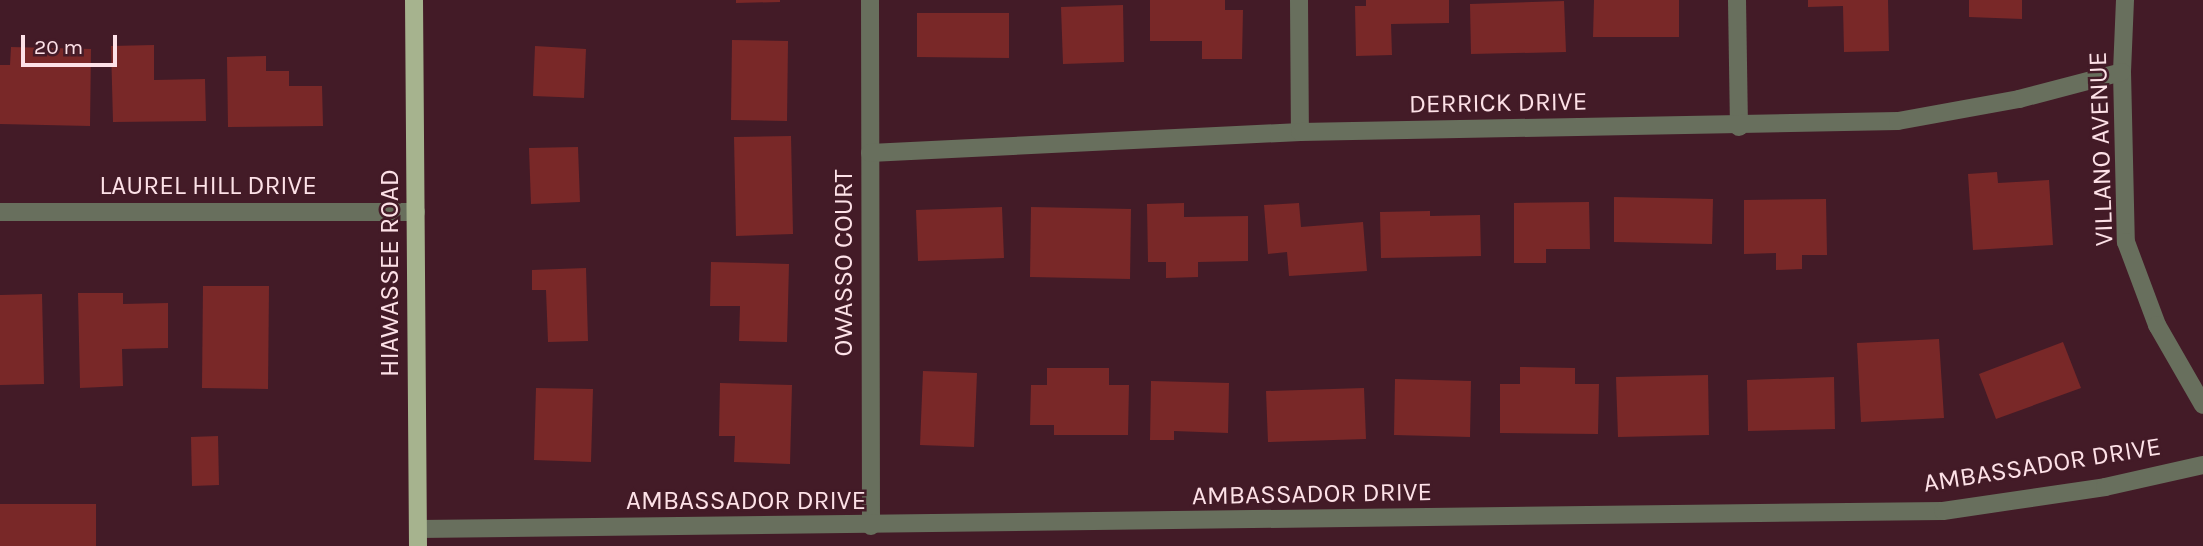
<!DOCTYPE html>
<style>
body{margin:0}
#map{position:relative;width:2203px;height:546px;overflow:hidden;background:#431b27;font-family:Karla,sans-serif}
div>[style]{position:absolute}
.building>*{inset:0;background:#792828}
.minor>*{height:18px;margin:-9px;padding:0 9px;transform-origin:9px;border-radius:9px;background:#686f5d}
.major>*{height:18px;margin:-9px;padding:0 9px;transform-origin:9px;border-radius:9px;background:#a6b38e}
span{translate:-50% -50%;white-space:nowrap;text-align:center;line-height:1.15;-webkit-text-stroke:5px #431b27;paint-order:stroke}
.street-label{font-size:26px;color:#fde1e7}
.scale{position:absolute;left:21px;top:35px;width:96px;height:32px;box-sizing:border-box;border:4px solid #fde1e7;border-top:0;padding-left:9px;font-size:21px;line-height:24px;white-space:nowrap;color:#fde1e7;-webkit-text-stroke:5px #431b27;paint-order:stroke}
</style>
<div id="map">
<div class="building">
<div style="clip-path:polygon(736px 0,780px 0,780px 2px,736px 3px)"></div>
<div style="clip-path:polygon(1150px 0,1225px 0,1225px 10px,1243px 10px,1242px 59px,1202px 59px,1202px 41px,1150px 41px)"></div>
<div style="clip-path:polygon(1366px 0,1449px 0,1449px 23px,1391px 24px,1392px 55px,1356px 56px,1355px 6px,1366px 6px)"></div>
<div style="clip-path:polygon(1594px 0,1679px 0,1679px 37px,1593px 37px)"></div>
<div style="clip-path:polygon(1808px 0,1888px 0,1889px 51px,1844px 52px,1843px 6px,1808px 7px)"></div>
<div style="clip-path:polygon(1969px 0,2022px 0,2022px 19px,1969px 17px)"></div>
<div style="clip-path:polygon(1564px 1px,1566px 52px,1471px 54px,1470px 4px)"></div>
<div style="clip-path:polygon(1123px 5px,1124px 62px,1063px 64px,1061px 7px)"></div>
<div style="clip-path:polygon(917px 13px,1009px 13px,1009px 58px,917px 57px)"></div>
<div style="clip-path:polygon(732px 40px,788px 41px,787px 121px,731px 120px)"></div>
<div style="clip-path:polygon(154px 45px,154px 80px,205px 79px,206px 121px,113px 122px,111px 46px)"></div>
<div style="clip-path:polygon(535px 46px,586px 49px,584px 98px,533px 96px)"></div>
<div style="clip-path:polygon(11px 47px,91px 49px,90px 126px,0 124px,0 65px,10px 65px)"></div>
<div style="clip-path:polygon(266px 56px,266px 71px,289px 71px,289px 86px,322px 86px,323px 126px,228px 127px,227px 57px)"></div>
<div style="clip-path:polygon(791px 136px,793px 234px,736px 236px,734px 137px)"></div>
<div style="clip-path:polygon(578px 147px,580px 202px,531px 204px,529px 148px)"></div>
<div style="clip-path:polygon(1997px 172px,1998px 183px,2049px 180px,2053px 245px,1973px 250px,1968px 174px)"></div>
<div style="clip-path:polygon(1614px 197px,1713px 199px,1712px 244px,1614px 242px)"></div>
<div style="clip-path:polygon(1826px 199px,1827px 255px,1802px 255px,1802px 269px,1776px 270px,1776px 253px,1744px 254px,1744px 200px)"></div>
<div style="clip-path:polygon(1589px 202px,1590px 249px,1546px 249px,1546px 263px,1514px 263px,1514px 203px)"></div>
<div style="clip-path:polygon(1184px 203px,1184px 217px,1248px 216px,1248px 261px,1198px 262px,1198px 277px,1166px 278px,1166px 262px,1148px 262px,1147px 204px)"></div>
<div style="clip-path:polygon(1299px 203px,1301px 227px,1363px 222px,1367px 271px,1289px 276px,1287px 252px,1268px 254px,1264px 205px)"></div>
<div style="clip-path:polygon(1002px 207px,1004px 258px,918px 261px,916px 210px)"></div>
<div style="clip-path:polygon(1031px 207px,1131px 209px,1130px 279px,1030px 277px)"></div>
<div style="clip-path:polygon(1430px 211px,1430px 216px,1480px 215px,1481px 256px,1381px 258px,1380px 212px)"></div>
<div style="clip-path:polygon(711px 262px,789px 264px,787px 342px,739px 341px,740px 306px,710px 306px)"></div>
<div style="clip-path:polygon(586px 268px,588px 341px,548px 342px,546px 290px,532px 290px,532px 270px)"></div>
<div style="clip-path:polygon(203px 286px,269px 286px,268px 389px,202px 388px)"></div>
<div style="clip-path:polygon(78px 293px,123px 293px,123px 304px,168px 303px,168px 348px,122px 349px,123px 386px,80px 388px)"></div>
<div style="clip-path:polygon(42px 294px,44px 384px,0 385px,0 295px)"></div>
<div style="clip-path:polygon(1939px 339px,1944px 418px,1861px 422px,1857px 343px)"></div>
<div style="clip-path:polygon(2063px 342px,2081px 388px,1996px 419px,1979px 374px)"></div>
<div style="clip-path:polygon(1520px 367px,1575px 368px,1575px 384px,1599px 384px,1598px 434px,1500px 433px,1500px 384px,1520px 384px)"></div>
<div style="clip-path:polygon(1047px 368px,1109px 368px,1109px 385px,1129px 385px,1128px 435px,1054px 435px,1054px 425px,1030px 425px,1031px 385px,1047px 385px)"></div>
<div style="clip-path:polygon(923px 371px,977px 373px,974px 447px,920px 445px)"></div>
<div style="clip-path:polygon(1708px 375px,1709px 435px,1618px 437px,1616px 377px)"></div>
<div style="clip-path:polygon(1834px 377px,1835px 429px,1748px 431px,1747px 380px)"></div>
<div style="clip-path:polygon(1395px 379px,1471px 381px,1470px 437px,1394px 435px)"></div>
<div style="clip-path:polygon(1151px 381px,1229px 383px,1228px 433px,1174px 431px,1174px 440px,1150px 440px)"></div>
<div style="clip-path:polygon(720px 383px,792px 385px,790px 464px,734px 462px,735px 436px,719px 436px)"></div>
<div style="clip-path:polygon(536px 388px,593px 389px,591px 462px,534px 460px)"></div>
<div style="clip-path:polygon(1364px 388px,1366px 439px,1268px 442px,1266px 391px)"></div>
<div style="clip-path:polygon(218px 436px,219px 485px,192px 486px,191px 437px)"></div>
<div style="clip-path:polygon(0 504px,96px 504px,96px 546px,0 546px)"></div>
</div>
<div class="minor">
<div style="left:870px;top:0;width:526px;rotate:89.89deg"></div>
<div style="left:1299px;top:0;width:132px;rotate:89.6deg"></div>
<div style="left:1737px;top:0;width:127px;rotate:89.1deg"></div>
<div style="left:2125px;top:0;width:72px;rotate:92.4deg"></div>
<div style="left:2122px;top:72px;width:170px;rotate:88.7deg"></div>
<div style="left:2126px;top:242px;width:89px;rotate:69.5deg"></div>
<div style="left:2157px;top:325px;width:92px;rotate:60.1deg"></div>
<div style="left:870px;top:153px;width:431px;rotate:-2.8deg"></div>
<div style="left:1300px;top:132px;width:598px;rotate:-1.05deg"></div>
<div style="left:1898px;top:121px;width:123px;rotate:-10.3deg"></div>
<div style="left:2019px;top:99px;width:106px;rotate:-14.7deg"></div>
<div style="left:0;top:212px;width:416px"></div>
<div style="left:418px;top:529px;width:1525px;rotate:-0.68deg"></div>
<div style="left:1943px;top:511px;width:164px;rotate:-8.4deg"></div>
<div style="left:2105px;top:487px;width:100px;rotate:-12.7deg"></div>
</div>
<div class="major">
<div style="left:414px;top:0;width:546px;rotate:89.58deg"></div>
</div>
<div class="street-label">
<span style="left:1498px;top:103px;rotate:-1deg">DERRICK DRIVE</span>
<span style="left:2101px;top:149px;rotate:-92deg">VILLANO AVENUE</span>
<span style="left:208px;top:186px">LAUREL HILL DRIVE</span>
<span style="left:844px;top:263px;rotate:-90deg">OWASSO COURT</span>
<span style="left:390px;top:273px;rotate:-90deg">HIAWASSEE ROAD</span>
<span style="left:2042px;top:465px;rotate:-9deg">AMBASSADOR DRIVE</span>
<span style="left:1312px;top:494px;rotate:-1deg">AMBASSADOR DRIVE</span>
<span style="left:746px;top:501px">AMBASSADOR DRIVE</span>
</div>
<div class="scale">20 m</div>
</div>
